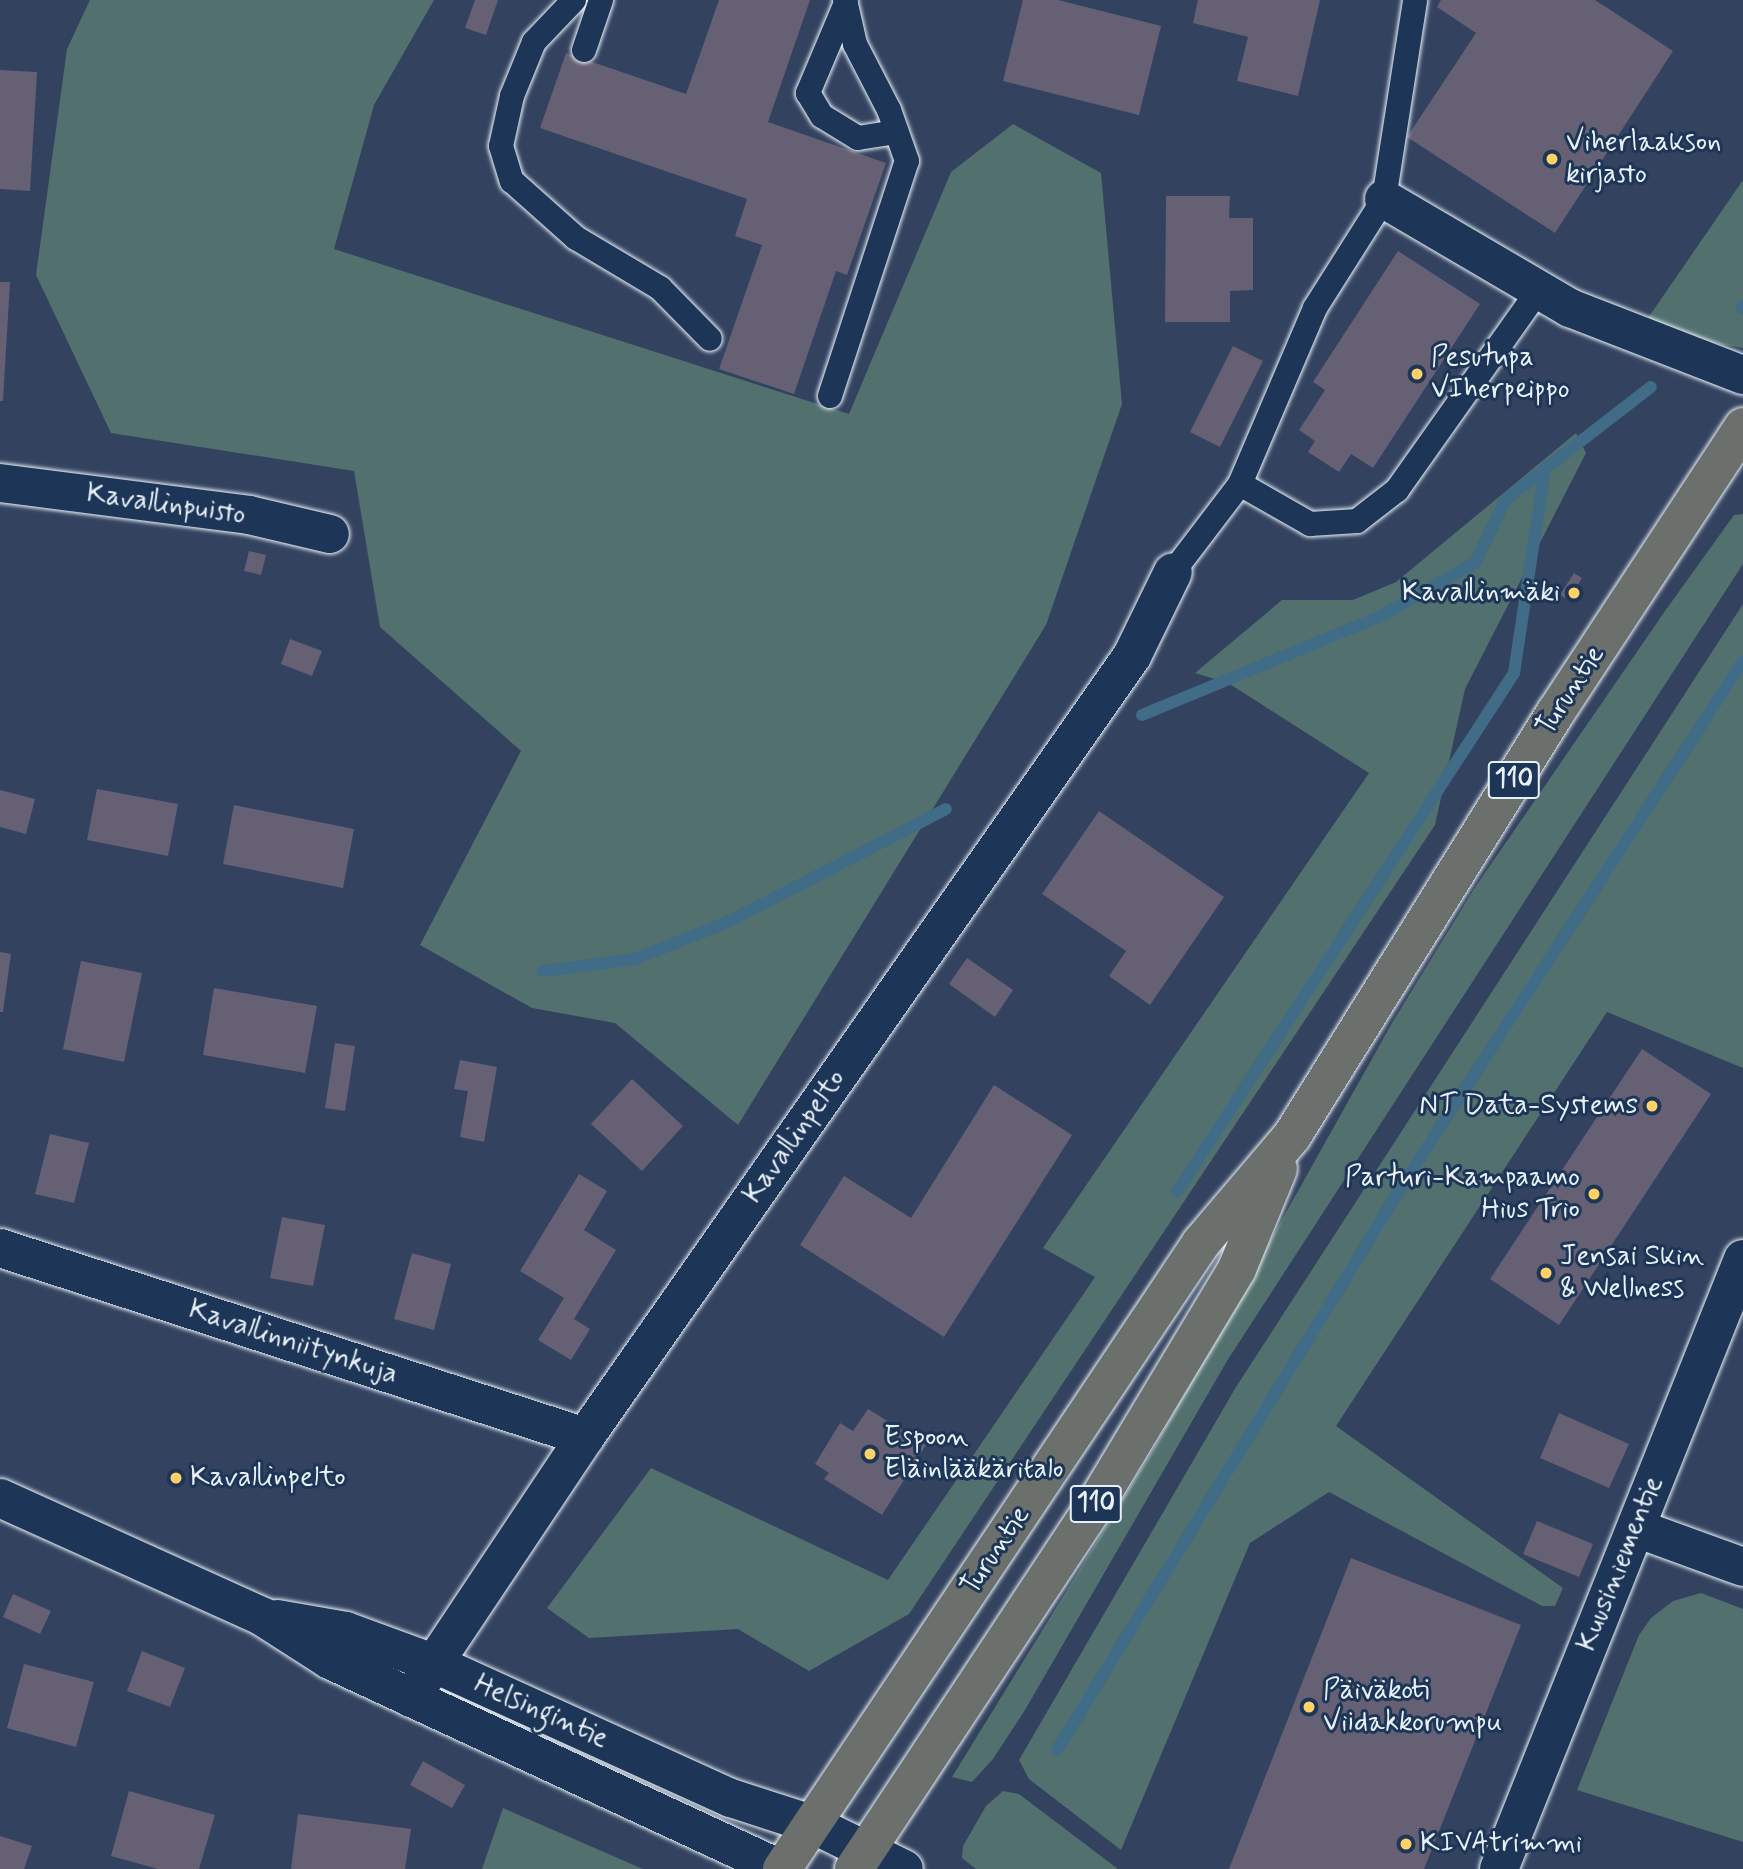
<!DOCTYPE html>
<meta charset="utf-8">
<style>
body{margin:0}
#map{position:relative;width:1743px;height:1869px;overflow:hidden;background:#33425f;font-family:Mynerve,sans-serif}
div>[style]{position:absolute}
.green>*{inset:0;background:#52706e}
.stream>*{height:12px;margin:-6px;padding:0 6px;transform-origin:6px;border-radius:6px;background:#416c87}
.building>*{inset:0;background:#656073}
.roads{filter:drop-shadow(0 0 2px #e8f1f8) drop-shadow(0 0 2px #e8f1f8)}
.lane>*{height:24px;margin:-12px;padding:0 12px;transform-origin:12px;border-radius:12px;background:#1d3557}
.street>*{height:38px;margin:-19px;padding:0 19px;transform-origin:19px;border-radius:19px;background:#1d3557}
.secondary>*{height:38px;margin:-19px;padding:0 19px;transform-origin:19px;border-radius:19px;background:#1d3557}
.primary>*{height:38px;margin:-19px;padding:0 19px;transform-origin:19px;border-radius:19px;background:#6b706d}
.dots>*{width:19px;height:19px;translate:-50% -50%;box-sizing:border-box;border:4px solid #1d3557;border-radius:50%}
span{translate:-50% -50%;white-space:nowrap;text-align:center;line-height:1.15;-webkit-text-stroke:6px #1d3557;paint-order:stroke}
.shield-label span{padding:2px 5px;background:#1d3557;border:2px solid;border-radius:5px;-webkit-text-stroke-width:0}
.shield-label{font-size:26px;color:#e8f1f8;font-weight:700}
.poi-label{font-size:28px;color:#e8f1f8}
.left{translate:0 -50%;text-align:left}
.right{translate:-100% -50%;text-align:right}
.street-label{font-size:28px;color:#e8f1f8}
</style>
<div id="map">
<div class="green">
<div style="clip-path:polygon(90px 0,434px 0,374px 105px,334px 249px,849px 414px,951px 172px,1013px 124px,1101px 173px,1122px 404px,1046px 625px,738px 1125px,615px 1023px,532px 1008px,420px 945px,521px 751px,380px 627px,354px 471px,111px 433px,36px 275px,67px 49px)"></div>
<div style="clip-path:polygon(1743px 180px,1743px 348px,1703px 341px,1646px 321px)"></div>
<div style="clip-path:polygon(1576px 433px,1586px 453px,1465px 689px,1435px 825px,909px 1614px,809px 1671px,738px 1629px,589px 1638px,547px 1608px,651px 1468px,888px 1580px,1095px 1277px,1043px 1248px,1369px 773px,1228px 683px,1195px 673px,1282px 600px,1353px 600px,1396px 582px)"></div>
<div style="clip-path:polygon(1743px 514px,1743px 564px,1227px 1361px,1025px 1710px,993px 1759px,972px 1782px,952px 1777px,1153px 1450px,1392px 1023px,1476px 886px,1665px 611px,1734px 515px)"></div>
<div style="clip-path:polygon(1743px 604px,1743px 1068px,1607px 1012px,1336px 1426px,1563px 1588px,1555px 1606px,1542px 1606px,1329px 1492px,1250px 1543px,1121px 1850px,1029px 1779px,1019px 1760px,1236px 1387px)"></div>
<div style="clip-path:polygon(1701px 1593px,1743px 1609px,1743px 1842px,1577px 1790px,1639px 1635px,1651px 1618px,1673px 1601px)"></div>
<div style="clip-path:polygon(1003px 1791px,1019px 1794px,1118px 1869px,976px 1869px,962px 1858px,963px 1846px,986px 1806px)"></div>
<div style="clip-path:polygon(503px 1808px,643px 1869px,482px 1869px)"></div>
</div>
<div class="stream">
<div style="left:1742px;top:308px;width:2px;rotate:-63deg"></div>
<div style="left:1142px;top:715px;width:256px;rotate:-22.5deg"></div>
<div style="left:1379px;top:617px;width:110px;rotate:-29.4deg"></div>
<div style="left:1475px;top:563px;width:71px;rotate:-64.2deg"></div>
<div style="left:1506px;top:499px;width:183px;rotate:-37.7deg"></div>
<div style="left:543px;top:971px;width:93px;rotate:-7.4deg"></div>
<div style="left:635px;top:959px;width:102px;rotate:-21.8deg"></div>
<div style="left:730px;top:921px;width:243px;rotate:-27.4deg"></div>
<div style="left:1177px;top:1192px;width:619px;rotate:-57deg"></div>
<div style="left:1514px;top:673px;width:207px;rotate:-81.4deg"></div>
<div style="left:1057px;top:1750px;width:667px;rotate:-58.55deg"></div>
<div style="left:1405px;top:1181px;width:620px;rotate:-56.98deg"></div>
</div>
<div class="building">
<div style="clip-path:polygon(475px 0,498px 0,486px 35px,465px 28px)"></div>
<div style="clip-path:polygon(719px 0,810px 0,768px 122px,886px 163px,847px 275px,836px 271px,794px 394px,719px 369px,762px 245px,735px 236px,747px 199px,540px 128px,566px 53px,686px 94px)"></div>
<div style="clip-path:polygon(1023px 0,1058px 0,1161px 26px,1139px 115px,1003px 81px)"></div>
<div style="clip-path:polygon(1198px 0,1320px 0,1298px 96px,1237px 81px,1248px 37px,1193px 23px)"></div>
<div style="clip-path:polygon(1441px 0,1595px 0,1673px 51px,1555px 233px,1407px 137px,1476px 33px,1437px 7px)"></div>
<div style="clip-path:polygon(0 70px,37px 72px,30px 191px,0 189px)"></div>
<div style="clip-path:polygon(1166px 196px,1230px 196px,1229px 218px,1253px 218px,1253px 290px,1230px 291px,1230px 322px,1165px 322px)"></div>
<div style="clip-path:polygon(1398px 251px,1480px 304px,1373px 468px,1351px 454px,1339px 472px,1308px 452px,1315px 441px,1299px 430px,1325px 390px,1313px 382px)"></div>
<div style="clip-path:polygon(0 282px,10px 282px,3px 401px,0 401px)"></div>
<div style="clip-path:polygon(1233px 346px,1263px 361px,1220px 447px,1190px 432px)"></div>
<div style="clip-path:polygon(249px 551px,266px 555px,261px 575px,244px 571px)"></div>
<div style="clip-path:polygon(1574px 573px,1582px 578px,1569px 600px,1560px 595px)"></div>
<div style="clip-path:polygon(290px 639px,322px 651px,312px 676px,281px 664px)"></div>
<div style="clip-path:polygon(97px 789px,178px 804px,168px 856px,87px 840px)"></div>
<div style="clip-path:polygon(0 790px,35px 799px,26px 834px,0 827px)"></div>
<div style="clip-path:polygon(234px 805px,354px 829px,343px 888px,223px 864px)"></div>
<div style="clip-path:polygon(1099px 811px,1224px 897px,1150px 1005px,1109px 976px,1126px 951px,1042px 894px)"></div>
<div style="clip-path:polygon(0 952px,11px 954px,3px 1012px,0 1012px)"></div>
<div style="clip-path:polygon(967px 958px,1013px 990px,995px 1017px,949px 984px)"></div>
<div style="clip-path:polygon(81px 961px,142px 973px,124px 1062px,63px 1049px)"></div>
<div style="clip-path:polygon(214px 988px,317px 1006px,305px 1073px,203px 1055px)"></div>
<div style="clip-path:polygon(335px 1043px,355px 1046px,345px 1111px,325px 1108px)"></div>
<div style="clip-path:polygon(1642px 1049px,1711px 1094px,1559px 1325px,1490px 1279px)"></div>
<div style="clip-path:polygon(460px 1060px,497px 1067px,484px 1142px,460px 1137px,468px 1091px,454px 1089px)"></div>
<div style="clip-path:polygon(632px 1079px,683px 1126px,642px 1171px,591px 1124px)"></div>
<div style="clip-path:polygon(994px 1085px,1072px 1135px,944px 1337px,800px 1245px,844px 1176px,911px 1218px)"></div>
<div style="clip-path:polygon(50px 1134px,89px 1143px,74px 1203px,35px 1194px)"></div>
<div style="clip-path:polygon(579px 1174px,607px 1191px,584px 1230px,616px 1250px,574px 1319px,590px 1329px,571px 1360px,538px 1340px,564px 1298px,520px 1271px)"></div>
<div style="clip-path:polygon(282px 1217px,325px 1225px,313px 1286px,270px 1278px)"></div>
<div style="clip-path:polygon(412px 1253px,451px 1264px,434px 1330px,394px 1319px)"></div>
<div style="clip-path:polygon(868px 1409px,926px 1445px,882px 1515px,824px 1479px,829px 1473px,815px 1464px,840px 1423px,853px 1431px)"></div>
<div style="clip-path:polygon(1559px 1413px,1629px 1444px,1609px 1488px,1540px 1458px)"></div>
<div style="clip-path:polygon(1537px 1521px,1593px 1544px,1579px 1577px,1523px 1554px)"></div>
<div style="clip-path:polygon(1351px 1558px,1521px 1625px,1424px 1869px,1229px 1869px)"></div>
<div style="clip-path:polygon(13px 1594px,51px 1611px,40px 1634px,3px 1617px)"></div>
<div style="clip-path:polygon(142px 1651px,185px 1668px,170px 1707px,127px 1691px)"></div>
<div style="clip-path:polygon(24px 1664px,94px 1682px,76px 1747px,7px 1728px)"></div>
<div style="clip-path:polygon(423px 1761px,465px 1785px,452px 1808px,410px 1785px)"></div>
<div style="clip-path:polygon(129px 1791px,215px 1815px,199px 1869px,158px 1869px,111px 1856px)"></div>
<div style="clip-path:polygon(298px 1814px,411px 1829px,405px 1869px,291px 1869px)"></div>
<div style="clip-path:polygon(0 1836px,32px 1846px,24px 1869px,0 1869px)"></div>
</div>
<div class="roads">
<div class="lane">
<div style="left:574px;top:0;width:58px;rotate:133.6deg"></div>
<div style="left:534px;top:42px;width:58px;rotate:112.2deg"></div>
<div style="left:512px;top:96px;width:51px;rotate:102.4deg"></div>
<div style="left:501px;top:146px;width:37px;rotate:73deg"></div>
<div style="left:512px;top:181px;width:86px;rotate:41.7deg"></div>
<div style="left:576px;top:238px;width:98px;rotate:30.8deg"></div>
<div style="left:660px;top:288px;width:71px;rotate:45.6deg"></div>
<div style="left:846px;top:3px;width:98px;rotate:112.9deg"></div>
<div style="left:808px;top:93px;width:27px;rotate:59deg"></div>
<div style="left:822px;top:116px;width:42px;rotate:31.4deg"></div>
<div style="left:858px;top:138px;width:39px;rotate:-9deg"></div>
<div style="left:584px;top:50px;width:53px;rotate:-71.2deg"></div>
<div style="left:830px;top:396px;width:247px;rotate:-71.9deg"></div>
<div style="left:907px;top:161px;width:54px;rotate:-109.4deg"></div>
<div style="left:889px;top:110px;width:74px;rotate:-117.3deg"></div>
<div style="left:855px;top:44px;width:45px;rotate:-102.8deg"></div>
<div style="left:1240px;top:484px;width:81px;rotate:29.7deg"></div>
<div style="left:1310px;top:524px;width:47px;rotate:-3.7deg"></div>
<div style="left:1357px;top:521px;width:51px;rotate:-37.8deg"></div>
<div style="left:1397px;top:490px;width:242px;rotate:-54.7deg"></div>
<div style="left:1173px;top:572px;width:111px;rotate:-52.7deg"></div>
<div style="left:1240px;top:484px;width:191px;rotate:-66.9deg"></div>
<div style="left:1315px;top:308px;width:129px;rotate:-57.7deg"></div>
<div style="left:1384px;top:199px;width:201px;rotate:-81.1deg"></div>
</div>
<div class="street">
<div style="left:1384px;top:199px;width:216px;rotate:30.4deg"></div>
<div style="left:1570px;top:308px;width:186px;rotate:21.2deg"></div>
<div style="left:0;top:483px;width:251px;rotate:7.3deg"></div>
<div style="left:249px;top:515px;width:83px;rotate:13.2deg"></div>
<div style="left:0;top:1248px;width:615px;rotate:17.9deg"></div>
<div style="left:1636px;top:1528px;width:114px;rotate:20deg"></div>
<div style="left:411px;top:1698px;width:314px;rotate:-56.3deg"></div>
<div style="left:585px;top:1437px;width:954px;rotate:-54.99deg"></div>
<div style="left:1132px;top:656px;width:93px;rotate:-64deg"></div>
<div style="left:1499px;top:1869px;width:657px;rotate:-68.2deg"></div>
</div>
<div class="secondary">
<div style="left:0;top:1498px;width:289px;rotate:24.3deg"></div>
<div style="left:263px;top:1617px;width:80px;rotate:32.7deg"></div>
<div style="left:330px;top:1660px;width:497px;rotate:24.9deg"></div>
<div style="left:277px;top:1619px;width:70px;rotate:9.9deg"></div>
<div style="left:346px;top:1631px;width:93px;rotate:20.2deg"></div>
<div style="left:433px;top:1663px;width:327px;rotate:24.4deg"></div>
<div style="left:731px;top:1798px;width:87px;rotate:18deg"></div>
<div style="left:814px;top:1825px;width:100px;rotate:26.1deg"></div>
</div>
<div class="primary">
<div style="left:782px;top:1869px;width:753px;rotate:-56.2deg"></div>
<div style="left:1201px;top:1243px;width:140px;rotate:-49.6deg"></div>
<div style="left:1292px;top:1136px;width:499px;rotate:-58.1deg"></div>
<div style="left:1556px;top:712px;width:341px;rotate:-56.7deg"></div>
<div style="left:854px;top:1869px;width:446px;rotate:-56.5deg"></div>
<div style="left:1100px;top:1497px;width:266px;rotate:-59deg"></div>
<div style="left:1237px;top:1269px;width:108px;rotate:-67.7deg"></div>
</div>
</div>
<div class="dots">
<div style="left:1552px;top:159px;background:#ffd166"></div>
<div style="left:1417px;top:374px;background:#ffd166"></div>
<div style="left:1574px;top:593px;background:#ffd166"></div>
<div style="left:1652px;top:1106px;background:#ffd166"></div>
<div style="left:1594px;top:1194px;background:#ffd166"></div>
<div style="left:1546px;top:1273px;background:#ffd166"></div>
<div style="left:870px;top:1454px;background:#ffd166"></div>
<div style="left:176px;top:1478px;background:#ffd166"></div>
<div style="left:1309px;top:1707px;background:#ffd166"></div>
<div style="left:1406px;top:1844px;background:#ffd166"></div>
</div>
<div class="shield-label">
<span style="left:1514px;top:780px">110</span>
<span style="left:1096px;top:1504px">110</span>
</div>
<div class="poi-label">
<span class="left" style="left:1566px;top:159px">Viherlaakson<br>kirjasto</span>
<span class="left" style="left:1431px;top:374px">Pesutupa<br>VIherpeippo</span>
<span class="right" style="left:1560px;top:593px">Kavallinmäki</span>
<span class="right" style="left:1638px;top:1106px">NT Data-Systems</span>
<span class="right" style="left:1580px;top:1194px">Parturi-Kampaamo<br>Hius Trio</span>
<span class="left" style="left:1560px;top:1273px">Jensai Skin<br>&amp; Wellness</span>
<span class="left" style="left:884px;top:1454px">Espoon<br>Eläinlääkäritalo</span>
<span class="left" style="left:190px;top:1478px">Kavallinpelto</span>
<span class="left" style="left:1323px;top:1707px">Päiväkoti<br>Viidakkorumpu</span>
<span class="left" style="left:1420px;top:1844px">KIVAtrimmi</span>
</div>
<div class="street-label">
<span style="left:166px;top:505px;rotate:8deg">Kavallinpuisto</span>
<span style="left:1571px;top:691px;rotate:-57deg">Turuntie</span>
<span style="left:795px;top:1137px;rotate:-55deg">Kavallinpelto</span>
<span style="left:293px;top:1343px;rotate:18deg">Kavallinniitynkuja</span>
<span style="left:996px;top:1551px;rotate:-56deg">Turuntie</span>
<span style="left:1621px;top:1564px;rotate:-68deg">Kuusiniementie</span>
<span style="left:541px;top:1712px;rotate:24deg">Helsingintie</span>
</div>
</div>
